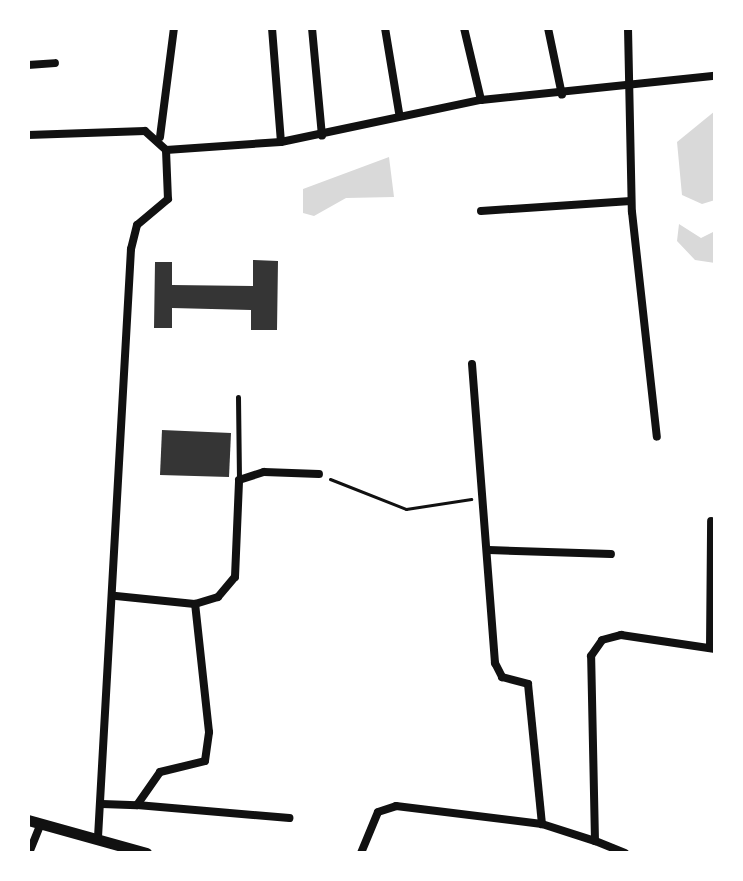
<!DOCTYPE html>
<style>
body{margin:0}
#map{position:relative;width:743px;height:881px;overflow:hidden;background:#fff;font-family:"Public Sans",sans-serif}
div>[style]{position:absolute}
.water>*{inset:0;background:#d9d9d9}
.building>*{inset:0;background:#353535}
.path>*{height:3px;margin:-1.5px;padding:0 1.5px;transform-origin:1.5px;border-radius:1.5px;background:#111}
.service>*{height:5px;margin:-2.5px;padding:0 2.5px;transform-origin:2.5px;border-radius:2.5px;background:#111}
.minor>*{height:8px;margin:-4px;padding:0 4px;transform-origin:4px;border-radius:4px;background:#111}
.tertiary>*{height:11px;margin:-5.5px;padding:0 5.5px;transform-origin:5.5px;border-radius:5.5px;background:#111}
span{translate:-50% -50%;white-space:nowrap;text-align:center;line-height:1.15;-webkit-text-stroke:6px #fff;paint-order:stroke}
.frame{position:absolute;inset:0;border:30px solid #fff;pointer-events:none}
</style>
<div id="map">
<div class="water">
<div style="clip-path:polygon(715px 111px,715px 200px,702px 204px,682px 195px,677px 142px)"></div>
<div style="clip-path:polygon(389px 157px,394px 197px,346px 198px,314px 216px,303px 213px,303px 189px)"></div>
<div style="clip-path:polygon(679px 224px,701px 238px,715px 231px,715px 263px,695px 260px,677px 241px)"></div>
</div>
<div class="building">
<div style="clip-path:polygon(253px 260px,278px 261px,277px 330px,251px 330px,251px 310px,172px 308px,172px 328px,154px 328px,155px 262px,172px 262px,172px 285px,253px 286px)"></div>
<div style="clip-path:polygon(162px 430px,231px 433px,229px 477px,160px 475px)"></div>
</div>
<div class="path">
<div style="left:330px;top:479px;width:82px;rotate:21.5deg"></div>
<div style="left:406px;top:509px;width:66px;rotate:-8.7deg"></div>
</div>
<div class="service">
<div style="left:238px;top:397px;width:83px;rotate:89.3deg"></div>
</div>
<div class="minor">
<div style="left:272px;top:28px;width:114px;rotate:85.5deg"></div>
<div style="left:312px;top:28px;width:108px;rotate:84.7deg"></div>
<div style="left:385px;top:28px;width:86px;rotate:80.6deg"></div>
<div style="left:464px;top:28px;width:74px;rotate:76.7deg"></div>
<div style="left:548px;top:28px;width:68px;rotate:78.2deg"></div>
<div style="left:628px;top:28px;width:184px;rotate:88.8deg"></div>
<div style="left:632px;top:212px;width:226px;rotate:83.7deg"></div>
<div style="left:28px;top:65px;width:27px;rotate:-4deg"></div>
<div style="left:28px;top:135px;width:117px;rotate:-2deg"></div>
<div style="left:145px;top:131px;width:28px;rotate:42deg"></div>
<div style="left:166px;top:150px;width:49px;rotate:87.7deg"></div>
<div style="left:168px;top:199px;width:40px;rotate:140deg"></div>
<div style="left:137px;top:225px;width:25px;rotate:104deg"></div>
<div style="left:131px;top:249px;width:589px;rotate:93.21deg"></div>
<div style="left:160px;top:137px;width:110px;rotate:-82.7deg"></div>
<div style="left:166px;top:150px;width:115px;rotate:-4deg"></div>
<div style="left:281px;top:142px;width:204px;rotate:-11.9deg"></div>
<div style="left:481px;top:100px;width:235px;rotate:-5.9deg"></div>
<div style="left:481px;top:211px;width:150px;rotate:-3.8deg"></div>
<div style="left:472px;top:364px;width:300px;rotate:85.6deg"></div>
<div style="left:495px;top:663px;width:16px;rotate:63deg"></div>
<div style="left:502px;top:677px;width:27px;rotate:15deg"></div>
<div style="left:528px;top:684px;width:141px;rotate:84.3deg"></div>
<div style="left:489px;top:550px;width:122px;rotate:1.9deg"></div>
<div style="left:116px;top:596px;width:79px;rotate:5.8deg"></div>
<div style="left:195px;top:604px;width:24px;rotate:-17deg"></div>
<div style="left:218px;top:597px;width:26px;rotate:-50deg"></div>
<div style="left:235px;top:577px;width:97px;rotate:-87.6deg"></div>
<div style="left:239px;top:480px;width:26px;rotate:-18deg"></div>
<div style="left:264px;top:472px;width:55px;rotate:2.1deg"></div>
<div style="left:710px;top:648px;width:127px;rotate:-89.5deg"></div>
<div style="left:102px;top:804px;width:35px;rotate:2deg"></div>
<div style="left:137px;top:805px;width:40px;rotate:-55.1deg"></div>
<div style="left:160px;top:772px;width:46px;rotate:-13.7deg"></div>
<div style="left:205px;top:761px;width:29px;rotate:-82deg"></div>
<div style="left:209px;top:732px;width:129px;rotate:-96.2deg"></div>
<div style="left:137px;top:805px;width:153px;rotate:4.9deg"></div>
<div style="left:29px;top:853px;width:32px;rotate:-68deg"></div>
<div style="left:361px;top:853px;width:44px;rotate:-67.5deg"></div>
<div style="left:378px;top:812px;width:19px;rotate:-18deg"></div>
<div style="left:396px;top:806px;width:147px;rotate:7deg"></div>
<div style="left:542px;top:824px;width:56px;rotate:17.8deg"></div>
<div style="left:625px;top:853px;width:32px;rotate:-158deg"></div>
<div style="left:595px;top:841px;width:185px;rotate:-91.2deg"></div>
<div style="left:591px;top:656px;width:19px;rotate:-55deg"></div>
<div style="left:602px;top:640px;width:20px;rotate:-15deg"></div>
<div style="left:621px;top:635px;width:95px;rotate:8.5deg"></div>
</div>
<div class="tertiary">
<div style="left:28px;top:820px;width:123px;rotate:15.6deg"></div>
</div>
<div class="frame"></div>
</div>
